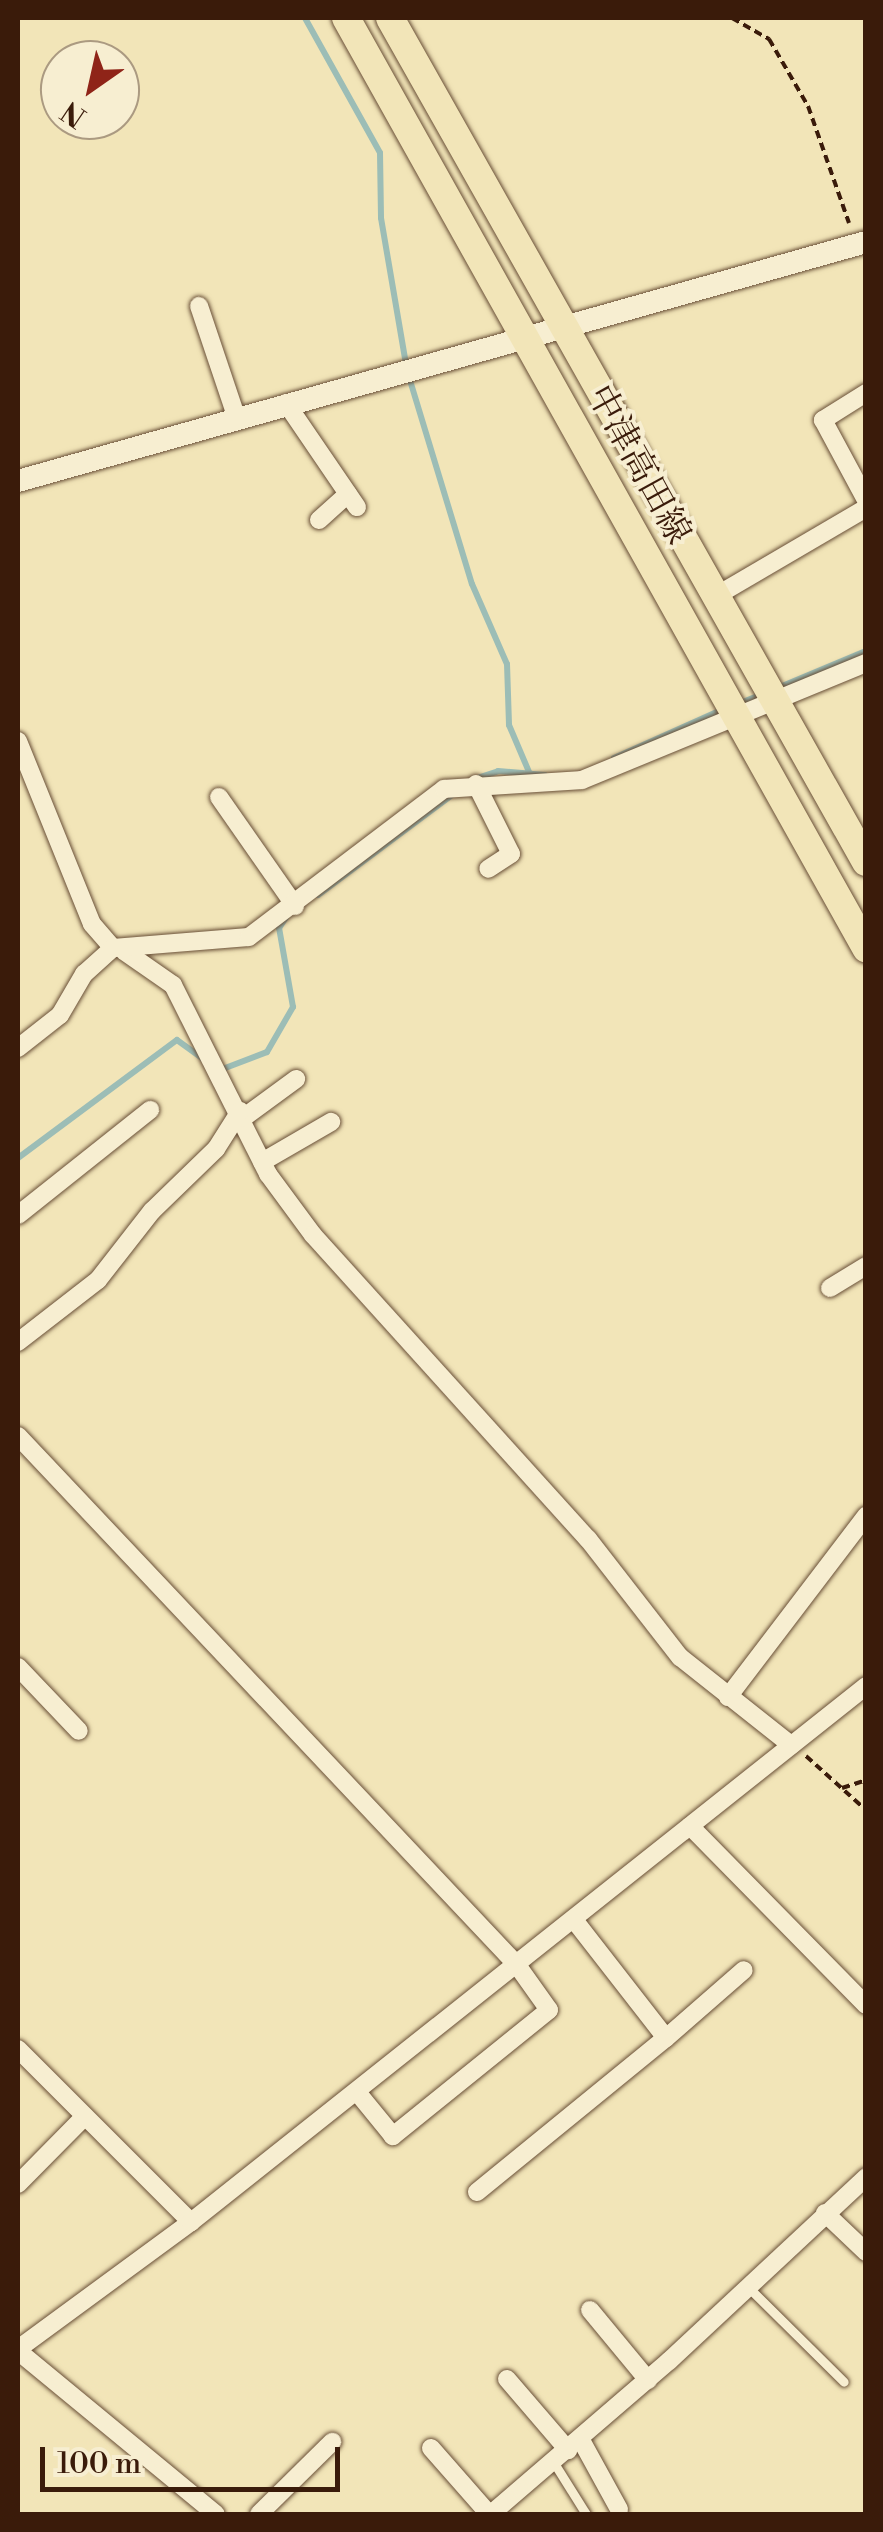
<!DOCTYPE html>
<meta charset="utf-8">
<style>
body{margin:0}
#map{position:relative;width:883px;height:2532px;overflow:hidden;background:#f2e5b8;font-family:"Libre Bodoni","Noto Serif JP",serif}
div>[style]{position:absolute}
.stream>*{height:6px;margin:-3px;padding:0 3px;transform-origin:3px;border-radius:3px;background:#9cbdb6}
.path>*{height:4px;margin-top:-2px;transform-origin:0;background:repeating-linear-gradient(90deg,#3a1b0a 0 8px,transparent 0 13px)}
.roads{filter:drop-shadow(0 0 2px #684e36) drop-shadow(0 0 2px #684e36)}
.service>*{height:9px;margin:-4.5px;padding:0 4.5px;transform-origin:4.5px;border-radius:4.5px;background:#f7eed1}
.minor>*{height:18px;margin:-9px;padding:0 9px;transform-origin:9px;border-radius:9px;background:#f7eed1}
.tertiary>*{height:22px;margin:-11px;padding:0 11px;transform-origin:11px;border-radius:11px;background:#f7eed1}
.primary>*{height:28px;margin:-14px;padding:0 14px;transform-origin:14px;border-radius:14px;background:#f2e5b8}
span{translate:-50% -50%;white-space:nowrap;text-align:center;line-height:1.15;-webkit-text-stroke:8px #f7eed1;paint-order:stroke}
.street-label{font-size:35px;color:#3a1b0a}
.frame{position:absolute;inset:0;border:20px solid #3a1b0a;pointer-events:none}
.north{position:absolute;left:40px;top:40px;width:100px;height:100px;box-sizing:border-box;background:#f7eed1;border:2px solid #ab9a81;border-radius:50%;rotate:214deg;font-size:28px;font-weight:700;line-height:40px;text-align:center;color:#3a1b0a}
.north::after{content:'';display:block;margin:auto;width:35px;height:45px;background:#8f2418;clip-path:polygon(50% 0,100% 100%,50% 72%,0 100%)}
.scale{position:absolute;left:40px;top:2447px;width:300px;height:45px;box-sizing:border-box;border:5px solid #3a1b0a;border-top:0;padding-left:12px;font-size:30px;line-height:35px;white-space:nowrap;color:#3a1b0a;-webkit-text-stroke:8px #f7eed1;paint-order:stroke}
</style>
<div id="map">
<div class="stream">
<div style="left:305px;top:18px;width:154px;rotate:60.9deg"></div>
<div style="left:380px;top:153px;width:65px;rotate:89.1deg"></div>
<div style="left:381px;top:218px;width:149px;rotate:80.3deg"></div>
<div style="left:409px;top:377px;width:216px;rotate:73.1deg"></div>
<div style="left:472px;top:584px;width:87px;rotate:66.4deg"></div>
<div style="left:507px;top:664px;width:61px;rotate:88.1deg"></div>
<div style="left:509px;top:725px;width:51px;rotate:66.9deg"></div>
<div style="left:775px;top:689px;width:99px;rotate:-22.7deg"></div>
<div style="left:738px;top:704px;width:27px;rotate:-22deg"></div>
<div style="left:614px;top:758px;width:123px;rotate:-24.1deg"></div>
<div style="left:474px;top:779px;width:25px;rotate:-18deg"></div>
<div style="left:498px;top:771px;width:47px;rotate:4.9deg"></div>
<div style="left:318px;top:895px;width:167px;rotate:-36.7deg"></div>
<div style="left:220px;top:1070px;width:50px;rotate:-21deg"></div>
<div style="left:267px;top:1052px;width:52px;rotate:-60deg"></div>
<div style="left:293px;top:1007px;width:80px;rotate:-100deg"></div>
<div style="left:279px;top:928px;width:14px;rotate:-56deg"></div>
<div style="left:18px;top:1158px;width:198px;rotate:-36.6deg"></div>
<div style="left:177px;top:1040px;width:36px;rotate:36deg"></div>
</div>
<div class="path">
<div style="left:732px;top:18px;width:43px;rotate:29.6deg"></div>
<div style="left:769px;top:39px;width:78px;rotate:59.8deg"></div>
<div style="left:808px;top:106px;width:124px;rotate:70.7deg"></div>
<div style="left:806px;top:1756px;width:81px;rotate:42deg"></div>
<div style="left:842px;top:1788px;width:25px;rotate:-18deg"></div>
</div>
<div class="roads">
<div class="service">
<div style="left:747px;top:2286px;width:136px;rotate:44.7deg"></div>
<div style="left:554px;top:2463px;width:60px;rotate:57.9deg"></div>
</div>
<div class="minor">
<div style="left:199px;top:306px;width:116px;rotate:71.4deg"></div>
<div style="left:866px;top:393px;width:51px;rotate:147.9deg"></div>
<div style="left:823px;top:420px;width:91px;rotate:61.7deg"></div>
<div style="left:286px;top:403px;width:126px;rotate:55.7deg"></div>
<div style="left:319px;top:520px;width:39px;rotate:-42deg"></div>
<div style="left:716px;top:596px;width:174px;rotate:-30.4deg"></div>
<div style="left:18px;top:741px;width:197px;rotate:68deg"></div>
<div style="left:92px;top:924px;width:32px;rotate:49deg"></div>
<div style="left:476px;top:784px;width:78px;rotate:63.4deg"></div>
<div style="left:511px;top:854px;width:27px;rotate:147deg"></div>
<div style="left:219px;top:797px;width:133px;rotate:55.1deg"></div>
<div style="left:124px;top:951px;width:60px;rotate:34.8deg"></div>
<div style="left:173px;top:985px;width:212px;rotate:63.3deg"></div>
<div style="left:268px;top:1174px;width:76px;rotate:53.6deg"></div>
<div style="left:313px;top:1235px;width:410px;rotate:47.9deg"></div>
<div style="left:588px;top:1539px;width:150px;rotate:52.1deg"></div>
<div style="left:680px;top:1657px;width:142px;rotate:38.4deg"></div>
<div style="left:18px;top:1048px;width:53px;rotate:-38.2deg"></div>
<div style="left:60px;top:1015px;width:48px;rotate:-59.7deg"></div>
<div style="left:84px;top:974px;width:39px;rotate:-42deg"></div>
<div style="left:113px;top:948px;width:136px;rotate:-4.6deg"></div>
<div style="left:249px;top:937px;width:245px;rotate:-37.2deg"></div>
<div style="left:444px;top:789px;width:138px;rotate:-3.7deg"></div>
<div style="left:582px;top:780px;width:307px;rotate:-22.4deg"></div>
<div style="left:243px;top:1118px;width:66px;rotate:-36.3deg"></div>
<div style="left:262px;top:1162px;width:80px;rotate:-30.1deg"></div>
<div style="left:18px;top:1215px;width:169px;rotate:-38.5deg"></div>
<div style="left:830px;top:1288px;width:42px;rotate:-31.4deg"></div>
<div style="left:18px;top:1342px;width:101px;rotate:-37.8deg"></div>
<div style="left:98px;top:1280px;width:88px;rotate:-52deg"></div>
<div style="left:152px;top:1211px;width:89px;rotate:-44.1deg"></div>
<div style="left:216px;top:1149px;width:45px;rotate:-57.7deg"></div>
<div style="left:18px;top:1436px;width:727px;rotate:46.67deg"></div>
<div style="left:517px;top:1965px;width:55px;rotate:54.6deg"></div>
<div style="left:549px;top:2010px;width:201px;rotate:141.1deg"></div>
<div style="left:393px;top:2136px;width:57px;rotate:-129.3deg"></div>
<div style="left:18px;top:1667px;width:88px;rotate:46.4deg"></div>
<div style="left:728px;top:1697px;width:228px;rotate:-52.7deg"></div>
<div style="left:690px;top:1826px;width:251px;rotate:45.5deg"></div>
<div style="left:666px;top:2038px;width:103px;rotate:-41.1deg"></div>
<div style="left:18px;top:2049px;width:245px;rotate:45deg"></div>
<div style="left:18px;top:2184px;width:95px;rotate:-45.4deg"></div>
<div style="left:477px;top:2192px;width:244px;rotate:-39.2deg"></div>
<div style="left:666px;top:2038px;width:150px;rotate:-127.9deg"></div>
<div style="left:825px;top:2213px;width:57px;rotate:43.6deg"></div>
<div style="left:590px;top:2310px;width:91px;rotate:50.4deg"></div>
<div style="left:18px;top:2349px;width:215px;rotate:-36.3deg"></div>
<div style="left:191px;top:2222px;width:862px;rotate:-38.45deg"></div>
<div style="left:18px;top:2351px;width:256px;rotate:39.5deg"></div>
<div style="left:507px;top:2379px;width:94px;rotate:49.3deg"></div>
<div style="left:581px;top:2440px;width:79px;rotate:61.2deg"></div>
<div style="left:431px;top:2448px;width:88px;rotate:48.7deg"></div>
<div style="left:259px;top:2514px;width:103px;rotate:-44.6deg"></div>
<div style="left:491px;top:2514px;width:235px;rotate:-40.7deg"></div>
<div style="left:669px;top:2361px;width:270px;rotate:-43deg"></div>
</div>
<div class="tertiary">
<div style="left:18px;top:481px;width:881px;rotate:-15.74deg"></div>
</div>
<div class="primary">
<div style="left:346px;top:18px;width:1066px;rotate:60.79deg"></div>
<div style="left:390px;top:18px;width:969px;rotate:60.58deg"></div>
</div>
</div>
<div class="street-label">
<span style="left:638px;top:465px;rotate:61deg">中津高田線</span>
</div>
<div class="frame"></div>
<div class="north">N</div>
<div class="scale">100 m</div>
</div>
